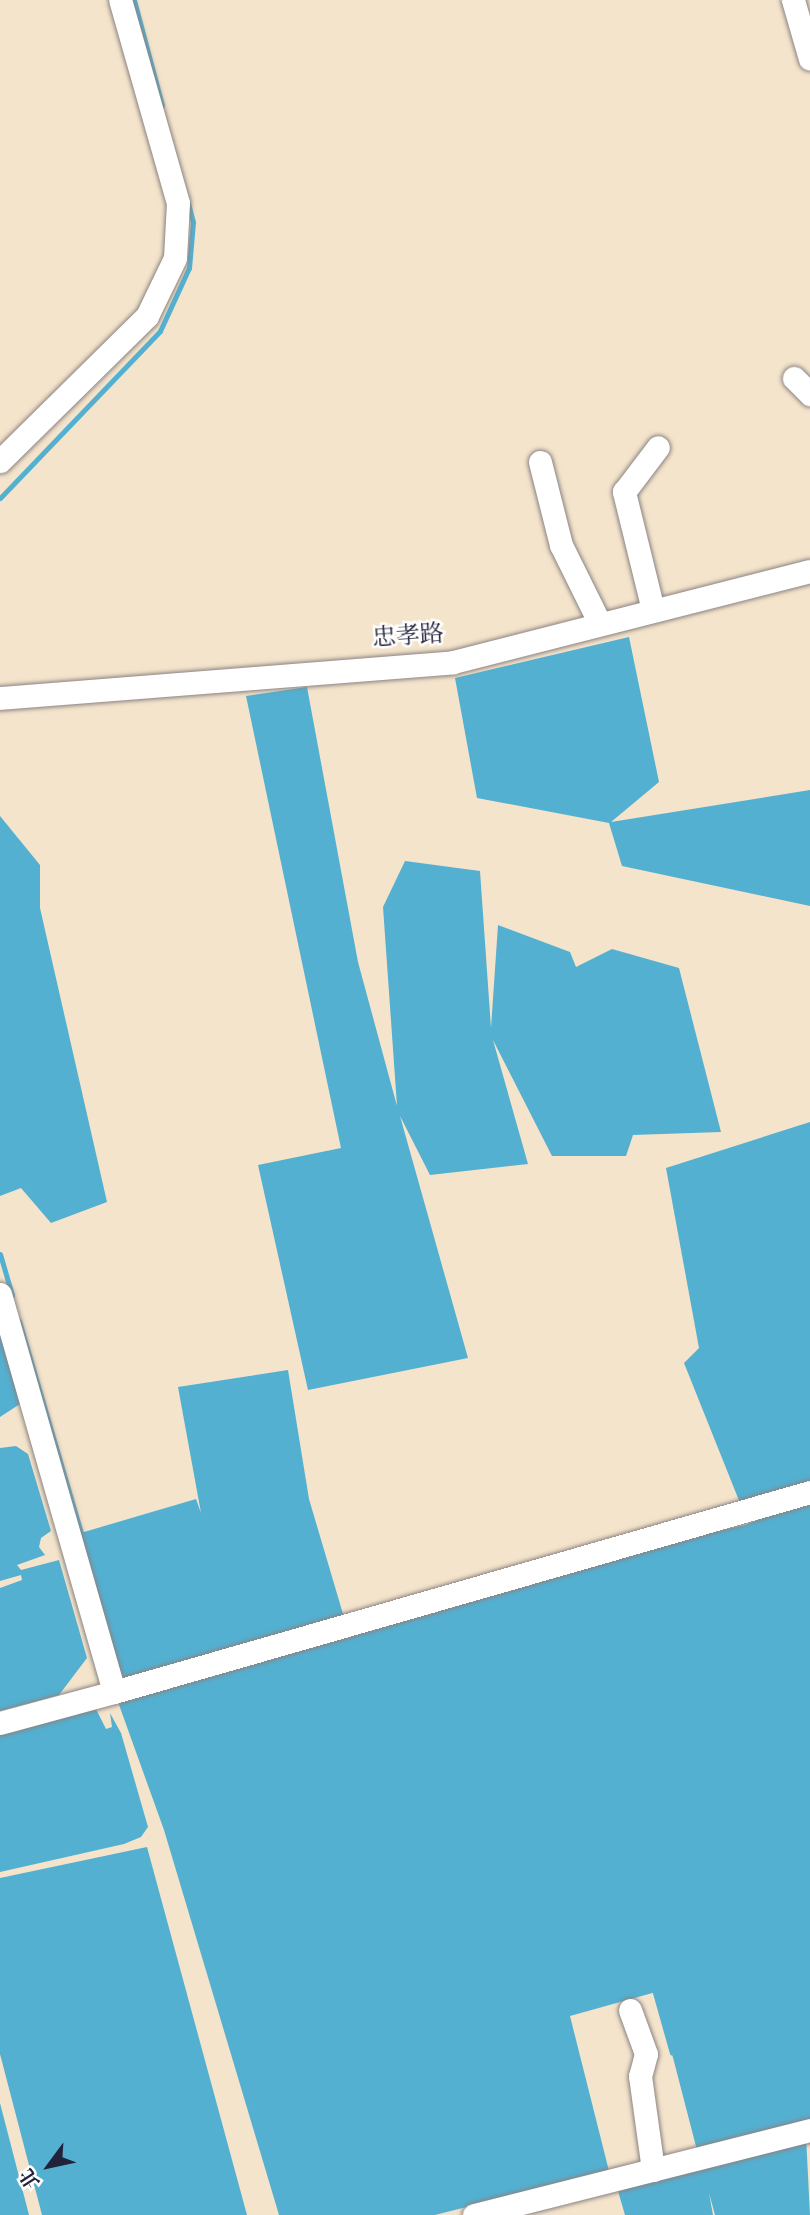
<!DOCTYPE html>
<meta charset="utf-8">
<style>
body{margin:0}
#map{position:relative;width:810px;height:2215px;overflow:hidden;background:#f4e4cb;font-family:"Sorts Mill Goudy","Noto Serif TC",serif}
div>[style]{position:absolute}
.water>*{inset:0;background:#53b0d1}
.stream>*{height:5px;margin:-2.5px;padding:0 2.5px;transform-origin:2.5px;border-radius:2.5px;background:#53b0d1}
.roads{filter:drop-shadow(0 0 2px #8b8383) drop-shadow(0 0 2px #8b8383)}
.minor>*{height:23px;margin:-11.5px;padding:0 11.5px;transform-origin:11.5px;border-radius:11.5px;background:#fff}
span{translate:-50% -50%;white-space:nowrap;text-align:center;line-height:1.15;-webkit-text-stroke:5px #fff;paint-order:stroke}
.street-label{font-size:24px;color:#22223b}
.north{position:absolute;left:14px;top:2131px;width:70px;height:70px;-webkit-text-stroke:5px #fff;paint-order:stroke;rotate:237deg;font-size:19px;font-weight:700;line-height:28px;text-align:center;color:#22223b}
.north::after{content:'';display:block;margin:auto;width:24px;height:32px;background:#22223b;clip-path:polygon(50% 0,100% 100%,50% 72%,0 100%)}
</style>
<div id="map">
<div class="water">
<div style="clip-path:polygon(629px 637px,659px 782px,611px 822px,810px 790px,810px 906px,622px 866px,609px 823px,477px 798px,455px 678px)"></div>
<div style="clip-path:polygon(307px 687px,358px 962px,397px 1106px,383px 907px,405px 861px,480px 871px,491px 1028px,498px 925px,570px 952px,576px 967px,612px 949px,679px 968px,721px 1132px,633px 1135px,626px 1156px,552px 1156px,493px 1040px,528px 1164px,430px 1175px,400px 1116px,468px 1358px,308px 1390px,258px 1165px,341px 1148px,246px 696px)"></div>
<div style="clip-path:polygon(0 816px,40px 865px,40px 908px,107px 1202px,51px 1223px,21px 1188px,0 1196px)"></div>
<div style="clip-path:polygon(810px 1122px,810px 1492px,740px 1503px,684px 1363px,699px 1348px,666px 1168px)"></div>
<div style="clip-path:polygon(0 1331px,20px 1404px,0 1417px)"></div>
<div style="clip-path:polygon(288px 1370px,309px 1499px,346px 1624px,541px 1570px,745px 1525px,810px 1499px,810px 2145px,806px 2136px,810px 2215px,715px 2215px,709px 2193px,713px 2215px,625px 2215px,615px 2181px,699px 2158px,656px 1992px,570px 2016px,609px 2171px,435px 2215px,279px 2215px,164px 1830px,113px 1688px,67px 1537px,196px 1499px,201px 1513px,178px 1387px)"></div>
<div style="clip-path:polygon(16px 1446px,28px 1454px,51px 1531px,41px 1538px,39px 1547px,45px 1555px,17px 1565px,21px 1570px,59px 1560px,87px 1658px,59px 1695px,0 1711px,0 1588px,22px 1580px,21px 1575px,0 1581px,0 1448px)"></div>
<div style="clip-path:polygon(96px 1709px,106px 1729px,112px 1727px,110px 1713px,121px 1733px,148px 1827px,141px 1837px,124px 1844px,0 1872px,0 1734px)"></div>
<div style="clip-path:polygon(147px 1847px,247px 2215px,42px 2215px,0 2054px,0 1878px)"></div>
<div style="clip-path:polygon(0 2103px,29px 2215px,0 2215px)"></div>
</div>
<div class="stream">
<div style="left:134px;top:0;width:109px;rotate:75.1deg"></div>
<div style="left:0;top:498px;width:231px;rotate:-46.2deg"></div>
<div style="left:160px;top:331px;width:69px;rotate:-65.3deg"></div>
<div style="left:189px;top:268px;width:46px;rotate:-85deg"></div>
<div style="left:193px;top:222px;width:20px;rotate:-105deg"></div>
<div style="left:0;top:1254px;width:43px;rotate:73.7deg"></div>
<div style="left:19px;top:1321px;width:228px;rotate:73.7deg"></div>
<div style="left:654px;top:1989px;width:66px;rotate:74.3deg"></div>
</div>
<div class="roads">
<div class="minor">
<div style="left:793px;top:0;width:61px;rotate:73.9deg"></div>
<div style="left:794px;top:378px;width:23px;rotate:45deg"></div>
<div style="left:0;top:461px;width:206px;rotate:-44.6deg"></div>
<div style="left:147px;top:316px;width:64px;rotate:-64.2deg"></div>
<div style="left:175px;top:258px;width:55px;rotate:-86.9deg"></div>
<div style="left:178px;top:203px;width:211px;rotate:-105.9deg"></div>
<div style="left:540px;top:462px;width:86px;rotate:75.8deg"></div>
<div style="left:561px;top:545px;width:88px;rotate:63.7deg"></div>
<div style="left:653px;top:610px;width:122px;rotate:-103.8deg"></div>
<div style="left:624px;top:492px;width:56px;rotate:-52.9deg"></div>
<div style="left:0;top:698px;width:454px;rotate:-4.5deg"></div>
<div style="left:453px;top:662px;width:368px;rotate:-14.3deg"></div>
<div style="left:0;top:1294px;width:414px;rotate:74deg"></div>
<div style="left:114px;top:1692px;width:118px;rotate:164.8deg"></div>
<div style="left:114px;top:1692px;width:724px;rotate:-16.03deg"></div>
<div style="left:630px;top:2010px;width:47px;rotate:70deg"></div>
<div style="left:646px;top:2054px;width:23px;rotate:105deg"></div>
<div style="left:640px;top:2076px;width:95px;rotate:82.1deg"></div>
<div style="left:474px;top:2215px;width:347px;rotate:-14.2deg"></div>
</div>
</div>
<div class="street-label">
<span style="left:408px;top:638px;rotate:-4deg">忠孝路</span>
</div>
<div class="north">北</div>
</div>
